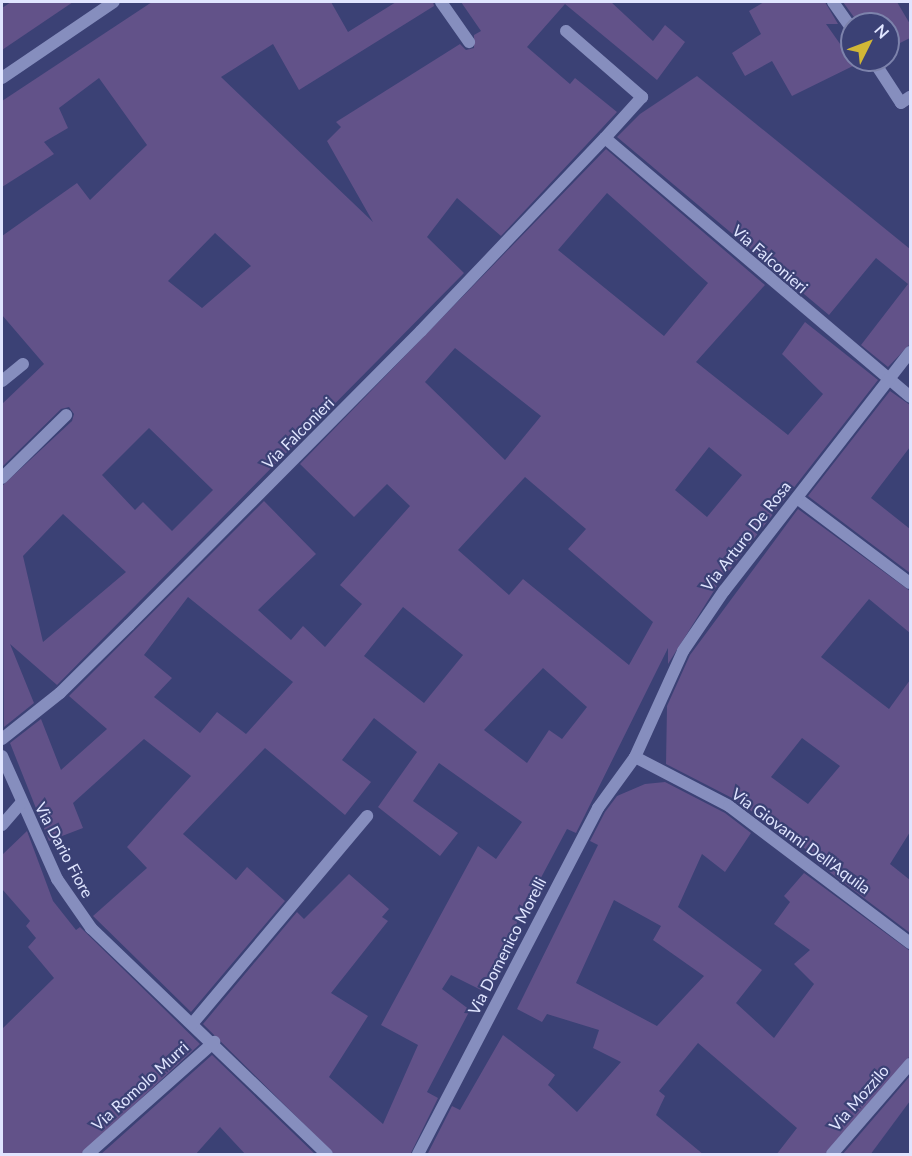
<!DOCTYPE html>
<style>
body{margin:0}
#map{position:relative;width:912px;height:1156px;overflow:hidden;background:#3b4175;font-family:Lato,sans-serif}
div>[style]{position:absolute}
.building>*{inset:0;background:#625289}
.street>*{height:12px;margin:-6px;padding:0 6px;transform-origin:6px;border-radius:6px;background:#868ebe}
span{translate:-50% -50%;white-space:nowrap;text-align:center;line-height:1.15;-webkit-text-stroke:4.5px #3b4175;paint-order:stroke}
.street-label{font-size:16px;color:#e0e5ff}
.frame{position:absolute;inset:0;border:3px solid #e0e5ff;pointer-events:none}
.north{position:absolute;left:840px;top:12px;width:60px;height:60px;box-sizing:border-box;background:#3b4175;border:2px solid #7d83ac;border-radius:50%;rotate:48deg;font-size:16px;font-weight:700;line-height:24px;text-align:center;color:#e0e5ff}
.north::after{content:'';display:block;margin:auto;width:21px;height:27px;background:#d2b736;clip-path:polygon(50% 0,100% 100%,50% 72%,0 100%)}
</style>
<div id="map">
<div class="building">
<div style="clip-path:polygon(11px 2px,73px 2px,2px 50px,2px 8px)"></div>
<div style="clip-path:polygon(evenodd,152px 2px,331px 2px,348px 32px,396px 2px,433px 2px,434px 6px,299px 90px,273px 44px,221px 77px,373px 222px,327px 141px,341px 127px,336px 122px,460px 44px,466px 50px,474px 48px,474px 35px,481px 31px,461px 2px,611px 2px,653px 41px,665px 25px,685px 42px,657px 80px,565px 4px,527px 47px,570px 84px,575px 78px,617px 112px,501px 236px,457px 198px,427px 237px,464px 273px,57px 685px,10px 644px,34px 703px,4px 727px,2px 486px,72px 421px,74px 414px,69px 407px,61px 409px,2px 467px,2px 404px,44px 364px,2px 315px,2px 236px,77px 183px,90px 200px,147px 145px,99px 78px,59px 108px,68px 128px,44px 142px,54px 154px,2px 187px,2px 101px,152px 2px,215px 233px,251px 266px,202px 308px,168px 281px,215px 233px,152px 2px,149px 428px,213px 490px,172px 531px,143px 502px,135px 510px,102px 475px,149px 428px,152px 2px,63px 514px,126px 572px,43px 642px,23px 556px,63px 514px)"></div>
<div style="clip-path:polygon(764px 2px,825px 2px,838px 24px,826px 24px,855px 65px,792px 96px,772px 61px,745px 76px,732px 53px,761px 34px,749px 11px)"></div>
<div style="clip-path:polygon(843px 2px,897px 2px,910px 24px,910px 38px,888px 49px,888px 24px,859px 24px)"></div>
<div style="clip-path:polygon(697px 76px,910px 249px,910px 344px,888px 367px,861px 345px,908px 284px,876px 258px,829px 315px,617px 137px,640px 114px)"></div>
<div style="clip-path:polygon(evenodd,606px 149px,765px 285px,696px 362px,788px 435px,823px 394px,782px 354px,805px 322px,878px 380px,717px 586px,668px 664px,668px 648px,576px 833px,567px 829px,481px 990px,451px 975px,442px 989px,470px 1010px,427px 1092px,438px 1098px,410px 1155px,335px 1155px,203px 1024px,297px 912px,304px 919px,349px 874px,389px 909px,382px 917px,388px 921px,331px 993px,368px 1016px,329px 1077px,383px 1124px,418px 1045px,381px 1025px,478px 846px,496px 859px,522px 822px,439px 763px,413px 801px,458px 833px,440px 856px,378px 807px,417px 752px,374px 718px,342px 760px,371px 782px,345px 815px,265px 748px,183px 834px,236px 880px,247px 867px,285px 901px,191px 1012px,93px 916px,147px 868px,127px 847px,191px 776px,144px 739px,73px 803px,83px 828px,49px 841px,10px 743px,41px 719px,61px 770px,107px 729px,69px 696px,264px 501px,316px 554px,258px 610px,291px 640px,303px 626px,325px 647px,362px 604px,340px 585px,410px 506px,387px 484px,354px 517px,300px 464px,606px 149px,607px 193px,708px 283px,664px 336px,558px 250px,607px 193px,606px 149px,455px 348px,541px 416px,505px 460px,425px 382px,455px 348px,606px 149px,709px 447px,742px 475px,707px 517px,675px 490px,709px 447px,606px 149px,525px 477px,586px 529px,568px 549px,653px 622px,629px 665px,523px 579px,509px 595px,458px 550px,525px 477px,606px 149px,188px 597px,293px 682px,246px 734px,217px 712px,200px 733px,154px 697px,172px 678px,144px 655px,188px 597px,606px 149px,403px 607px,463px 655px,424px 703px,364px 656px,403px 607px,606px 149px,543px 668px,587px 707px,562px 739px,549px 730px,527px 763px,484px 730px,543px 668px)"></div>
<div style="clip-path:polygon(890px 391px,910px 405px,910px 447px,871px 498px,910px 529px,910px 573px,808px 496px)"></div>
<div style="clip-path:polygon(evenodd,798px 509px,910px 591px,910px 633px,869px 599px,821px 657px,889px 709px,910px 680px,910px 832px,890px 864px,910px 880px,910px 933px,815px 861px,817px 857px,734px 799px,666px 764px,667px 706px,690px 655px,798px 509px,802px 738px,840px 766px,808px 804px,771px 777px,802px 738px)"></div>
<div style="clip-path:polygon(evenodd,665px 782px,725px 813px,751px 833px,725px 872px,702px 854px,678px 907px,762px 970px,736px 1003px,774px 1038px,814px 984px,794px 964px,810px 950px,774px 924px,790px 902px,784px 896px,804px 873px,910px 951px,910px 1056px,824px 1155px,776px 1155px,797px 1128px,698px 1043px,659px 1091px,665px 1096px,656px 1115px,704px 1155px,427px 1155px,452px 1106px,460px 1110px,503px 1035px,555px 1075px,548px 1085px,577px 1112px,621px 1062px,593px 1048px,599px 1030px,547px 1014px,542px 1022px,517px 1009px,598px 845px,590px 841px,605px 812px,617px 796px,645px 784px,665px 782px,614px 900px,661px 926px,653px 940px,704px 976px,657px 1026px,576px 983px,614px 900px)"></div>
<div style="clip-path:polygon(27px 831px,53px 901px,76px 930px,80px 927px,200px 1044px,80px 1155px,2px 1155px,2px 1029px,54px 978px,28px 947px,36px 938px,26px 926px,30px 921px,2px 889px,2px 855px)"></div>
<div style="clip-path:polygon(212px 1055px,316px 1155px,246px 1155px,220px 1127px,195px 1155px,100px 1155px)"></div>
<div style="clip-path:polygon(910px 1076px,910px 1101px,870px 1155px,842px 1155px)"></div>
</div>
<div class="street">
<div style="left:441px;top:2px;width:49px;rotate:55deg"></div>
<div style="left:833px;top:2px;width:33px;rotate:55deg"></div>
<div style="left:566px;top:31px;width:101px;rotate:41deg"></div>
<div style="left:642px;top:97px;width:55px;rotate:132.1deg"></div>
<div style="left:873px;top:60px;width:51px;rotate:56.9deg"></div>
<div style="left:901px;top:103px;width:11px;rotate:-34deg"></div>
<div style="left:2px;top:78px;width:135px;rotate:-34.2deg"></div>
<div style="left:2px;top:381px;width:27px;rotate:-39deg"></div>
<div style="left:2px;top:478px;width:90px;rotate:-44.5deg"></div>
<div style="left:797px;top:498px;width:141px;rotate:37deg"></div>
<div style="left:2px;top:739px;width:74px;rotate:-38.4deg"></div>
<div style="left:60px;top:693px;width:97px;rotate:-44.6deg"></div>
<div style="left:129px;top:625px;width:414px;rotate:-45.2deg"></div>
<div style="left:421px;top:331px;width:267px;rotate:-46.4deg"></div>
<div style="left:605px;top:138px;width:400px;rotate:40.3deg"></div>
<div style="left:2px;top:756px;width:135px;rotate:65.9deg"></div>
<div style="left:57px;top:879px;width:60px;rotate:55.2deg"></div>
<div style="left:91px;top:928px;width:327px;rotate:43.8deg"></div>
<div style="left:635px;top:757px;width:106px;rotate:27.5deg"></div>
<div style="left:729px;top:806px;width:227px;rotate:37.1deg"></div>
<div style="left:2px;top:825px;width:29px;rotate:-49deg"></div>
<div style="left:192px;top:1024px;width:272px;rotate:-49.9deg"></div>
<div style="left:88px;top:1154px;width:169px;rotate:-41.6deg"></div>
<div style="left:418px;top:1154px;width:390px;rotate:-62.5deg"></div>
<div style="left:598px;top:808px;width:63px;rotate:-54deg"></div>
<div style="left:635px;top:757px;width:116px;rotate:-65.6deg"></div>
<div style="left:683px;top:651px;width:73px;rotate:-55.7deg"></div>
<div style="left:724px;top:591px;width:303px;rotate:-52.1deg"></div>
<div style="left:832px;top:1154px;width:119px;rotate:-49.1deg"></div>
</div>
<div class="street-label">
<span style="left:770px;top:259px;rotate:41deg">Via Falconieri</span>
<span style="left:298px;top:433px;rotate:-45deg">Via Falconieri</span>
<span style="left:746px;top:536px;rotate:-52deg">Via Arturo De Rosa</span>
<span style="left:801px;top:841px;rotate:36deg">Via Giovanni Dell'Aquila</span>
<span style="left:64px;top:850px;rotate:62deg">Via Dario Fiore</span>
<span style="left:507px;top:946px;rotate:-63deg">Via Domenico Morelli</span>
<span style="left:140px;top:1086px;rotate:-42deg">Via Romolo Murri</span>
<span style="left:859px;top:1098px;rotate:-49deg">Via Mozzilo</span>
</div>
<div class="frame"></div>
<div class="north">N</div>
</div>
